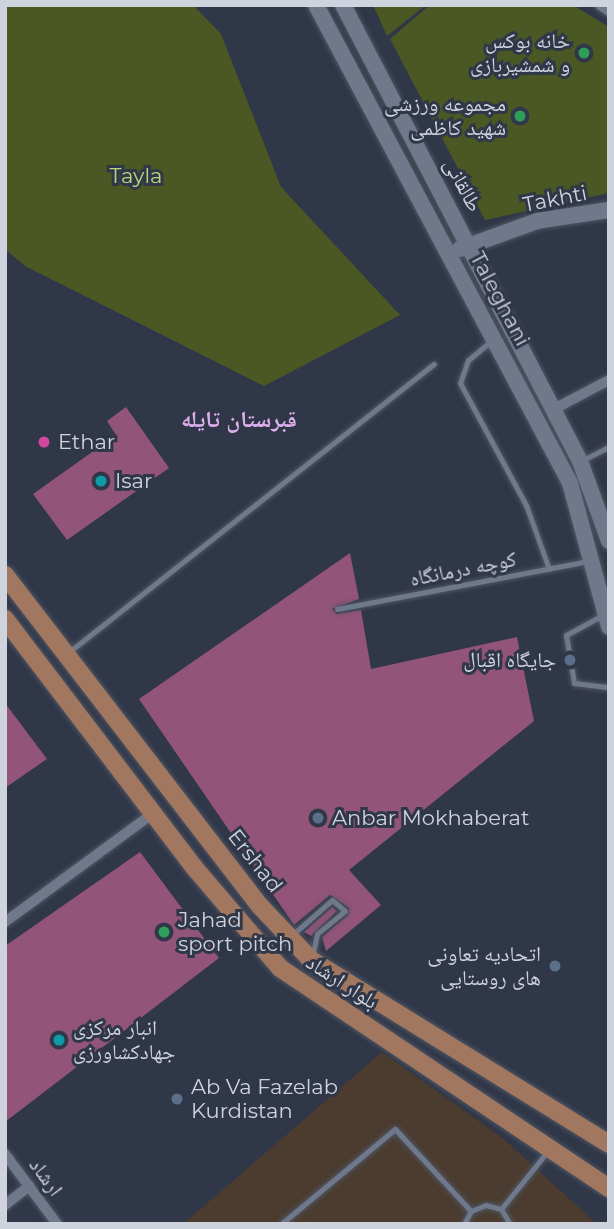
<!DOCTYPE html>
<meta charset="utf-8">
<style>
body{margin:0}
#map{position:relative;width:614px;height:1229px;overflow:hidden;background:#303748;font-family:Montserrat,"Noto Naskh Arabic",sans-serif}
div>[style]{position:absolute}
.education>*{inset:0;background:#4b3c2f}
.green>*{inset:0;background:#4b5823}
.building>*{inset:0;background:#925478}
.roads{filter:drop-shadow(0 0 2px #4f5562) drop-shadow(0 0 2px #4f5562)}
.lane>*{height:5px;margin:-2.5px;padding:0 2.5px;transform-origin:2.5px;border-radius:2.5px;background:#70788b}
.street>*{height:10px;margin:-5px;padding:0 5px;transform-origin:5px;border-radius:5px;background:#70788b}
.secondary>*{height:16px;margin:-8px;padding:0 8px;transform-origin:8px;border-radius:8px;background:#70788b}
.primary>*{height:18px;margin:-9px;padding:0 9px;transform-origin:9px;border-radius:9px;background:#a27760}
.dots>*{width:19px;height:19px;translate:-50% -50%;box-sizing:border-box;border:4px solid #303748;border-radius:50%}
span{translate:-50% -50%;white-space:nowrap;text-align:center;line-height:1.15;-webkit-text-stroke:6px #303748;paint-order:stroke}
.poi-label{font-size:21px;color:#ced3dd}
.right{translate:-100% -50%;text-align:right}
.left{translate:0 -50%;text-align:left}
.park-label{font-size:21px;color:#bcd677}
.street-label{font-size:21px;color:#ced3dd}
.neighbourhood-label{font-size:23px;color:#dcaeec;font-weight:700}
.frame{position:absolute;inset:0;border:7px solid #ced3dd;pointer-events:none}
</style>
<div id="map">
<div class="education">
<div style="clip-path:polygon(382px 1052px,504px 1139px,597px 1224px,183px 1224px)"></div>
</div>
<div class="green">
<div style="clip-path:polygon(5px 5px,193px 5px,221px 34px,281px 187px,400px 315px,264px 386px,25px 266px,5px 249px)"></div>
<div style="clip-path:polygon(373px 5px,426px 5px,387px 36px)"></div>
<div style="clip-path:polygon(430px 5px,573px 5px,609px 27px,609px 193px,485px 220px,390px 39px)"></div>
</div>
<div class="building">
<div style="clip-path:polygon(126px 407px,169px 468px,67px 540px,33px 494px,116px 435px,107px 421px)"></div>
<div style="clip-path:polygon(350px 553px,359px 599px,332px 609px,337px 614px,361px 610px,371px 669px,517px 637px,534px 721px,349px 870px,381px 905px,326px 951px,322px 937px,348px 915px,349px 908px,330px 895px,294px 925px,139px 699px)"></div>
<div style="clip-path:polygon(5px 703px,47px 759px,5px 788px)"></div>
<div style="clip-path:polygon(140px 852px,219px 958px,5px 1122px,5px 946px)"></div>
<div style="clip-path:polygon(332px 907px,337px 911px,311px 936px,304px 932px)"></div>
</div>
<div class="roads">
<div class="lane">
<div style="left:491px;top:341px;width:30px;rotate:140deg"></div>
<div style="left:468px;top:360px;width:24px;rotate:109deg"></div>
<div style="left:460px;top:383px;width:139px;rotate:61.6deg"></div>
<div style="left:526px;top:505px;width:68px;rotate:70.2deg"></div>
<div style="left:583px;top:460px;width:29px;rotate:-27deg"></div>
<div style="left:337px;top:609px;width:256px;rotate:-10.8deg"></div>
<div style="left:603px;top:615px;width:42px;rotate:151.6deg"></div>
<div style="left:566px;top:635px;width:49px;rotate:80.5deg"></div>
<div style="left:574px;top:683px;width:35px;rotate:7deg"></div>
<div style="left:69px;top:652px;width:465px;rotate:-38.3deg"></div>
<div style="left:292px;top:935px;width:53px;rotate:-41.2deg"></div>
<div style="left:332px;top:900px;width:17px;rotate:40deg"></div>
<div style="left:345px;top:911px;width:36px;rotate:141deg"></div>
<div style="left:317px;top:934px;width:24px;rotate:102deg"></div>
<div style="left:501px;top:1209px;width:73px;rotate:-51.1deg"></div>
<div style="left:281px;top:1224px;width:148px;rotate:-39.8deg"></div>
<div style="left:395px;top:1129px;width:112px;rotate:47.2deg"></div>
<div style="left:464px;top:1224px;width:15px;rotate:-62deg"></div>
<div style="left:471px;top:1211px;width:16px;rotate:-22deg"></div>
<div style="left:486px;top:1205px;width:16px;rotate:15deg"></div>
<div style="left:501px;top:1209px;width:17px;rotate:59deg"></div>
</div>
<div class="street">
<div style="left:600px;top:5px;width:11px;rotate:34deg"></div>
<div style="left:554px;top:409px;width:62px;rotate:-27.8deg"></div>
<div style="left:5px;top:922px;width:182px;rotate:-36.3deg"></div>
<div style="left:5px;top:1154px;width:87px;rotate:53.4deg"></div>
<div style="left:5px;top:1205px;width:31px;rotate:-38deg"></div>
</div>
<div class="secondary">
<div style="left:316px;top:5px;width:541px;rotate:62.01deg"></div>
<div style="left:570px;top:483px;width:149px;rotate:74.8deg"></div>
<div style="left:343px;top:5px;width:514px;rotate:62.54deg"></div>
<div style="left:580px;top:461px;width:85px;rotate:70.1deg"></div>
<div style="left:460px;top:249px;width:82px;rotate:-20deg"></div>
<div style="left:537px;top:221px;width:73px;rotate:-8.7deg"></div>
</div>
<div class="primary">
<div style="left:5px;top:575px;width:418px;rotate:52.4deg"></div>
<div style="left:260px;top:906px;width:74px;rotate:46.6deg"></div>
<div style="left:311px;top:960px;width:350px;rotate:31.7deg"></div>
<div style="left:5px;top:619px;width:310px;rotate:52.7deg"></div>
<div style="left:193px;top:866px;width:134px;rotate:49.5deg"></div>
<div style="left:280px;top:968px;width:396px;rotate:33.8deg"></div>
</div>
</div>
<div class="dots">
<div style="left:584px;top:53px;background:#2e9e5b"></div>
<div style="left:520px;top:116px;background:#2e9e5b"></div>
<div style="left:44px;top:442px;background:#d1479c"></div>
<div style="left:101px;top:481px;background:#0f9aa8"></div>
<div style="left:570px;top:660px;background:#5c6f8a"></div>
<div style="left:318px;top:818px;background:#5c6f8a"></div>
<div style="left:164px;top:932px;background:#2e9e5b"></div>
<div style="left:555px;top:966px;background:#5c6f8a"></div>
<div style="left:59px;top:1040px;background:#0f9aa8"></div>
<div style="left:177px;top:1099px;background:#5c6f8a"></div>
</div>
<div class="poi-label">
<span class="right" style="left:570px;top:53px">خانه بوکس<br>و شمشیربازی</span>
<span class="right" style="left:506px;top:116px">مجموعه ورزشی<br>شهید کاظمی</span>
<span class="left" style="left:58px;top:442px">Ethar</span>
<span class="left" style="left:115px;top:481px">Isar</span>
<span class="right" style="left:556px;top:660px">جایگاه اقبال</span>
<span class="left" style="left:332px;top:818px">Anbar Mokhaberat</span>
<span class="left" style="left:178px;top:932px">Jahad<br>sport pitch</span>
<span class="right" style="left:541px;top:966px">اتحادیه تعاونی<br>های روستایی</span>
<span class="left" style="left:73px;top:1040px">انبار مرکزی<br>جهادکشاورزی</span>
<span class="left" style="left:191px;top:1099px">Ab Va Fazelab<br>Kurdistan</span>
</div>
<div class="park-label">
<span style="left:136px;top:176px">Tayla</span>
</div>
<div class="street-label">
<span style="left:463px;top:185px;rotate:62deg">طالقانی</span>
<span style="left:555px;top:199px;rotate:-11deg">Takhti</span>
<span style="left:500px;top:299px;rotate:62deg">Taleghani</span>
<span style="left:463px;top:569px;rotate:-11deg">کوچه درمانگاه</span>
<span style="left:255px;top:861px;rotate:52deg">Ershad</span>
<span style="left:342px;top:982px;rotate:33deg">بلوار ارشاد</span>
<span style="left:46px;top:1177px;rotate:54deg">ارشاد</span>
</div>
<div class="neighbourhood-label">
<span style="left:239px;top:419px">قبرستان تایله</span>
</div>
<div class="frame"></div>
</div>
